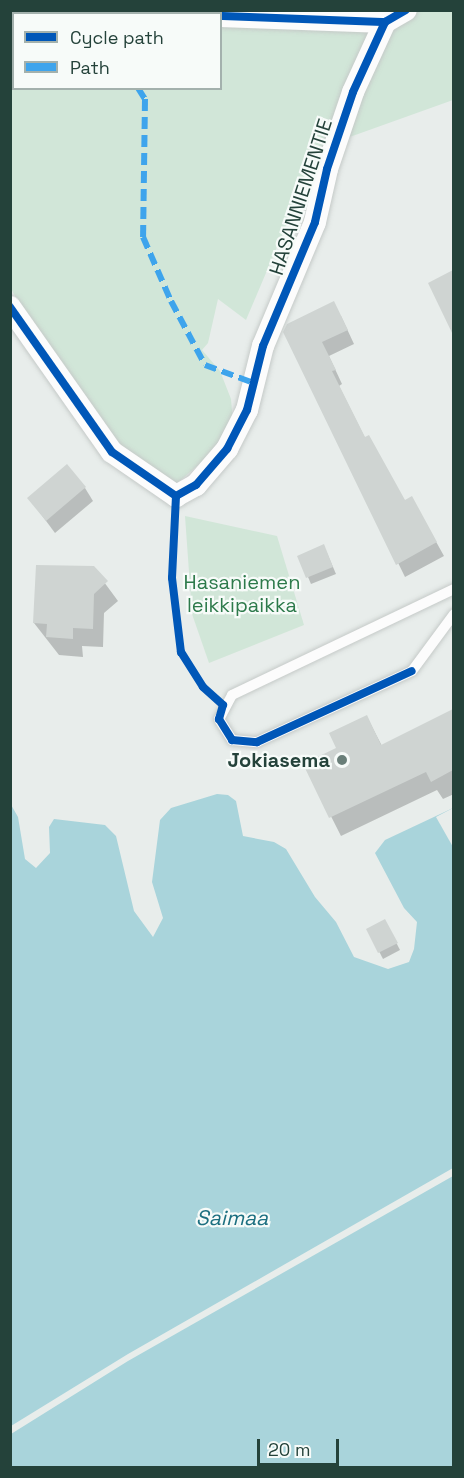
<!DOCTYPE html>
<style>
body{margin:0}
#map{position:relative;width:464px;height:1478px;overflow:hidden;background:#e8edeb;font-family:"Space Grotesk",sans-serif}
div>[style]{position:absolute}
.green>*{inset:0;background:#d1e6d8}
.water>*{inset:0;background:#a9d4db}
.pier>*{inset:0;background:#e8edeb}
.shadow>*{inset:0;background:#0003}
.building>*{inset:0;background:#cfd4d2}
.roads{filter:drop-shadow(0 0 2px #c5cac8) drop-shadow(0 0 2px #c5cac8)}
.service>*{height:10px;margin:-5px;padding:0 5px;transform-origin:5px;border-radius:5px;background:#fcfcfc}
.minor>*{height:22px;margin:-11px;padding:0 11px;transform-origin:11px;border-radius:11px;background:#fcfcfc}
.quiet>*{height:6px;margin-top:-3px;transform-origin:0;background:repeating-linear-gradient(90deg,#3ea4ec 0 12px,transparent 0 18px)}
.cycleway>*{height:8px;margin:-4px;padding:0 4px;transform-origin:4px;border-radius:4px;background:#0057b8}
.dots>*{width:16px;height:16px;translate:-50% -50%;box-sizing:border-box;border:3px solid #f7fbf9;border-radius:50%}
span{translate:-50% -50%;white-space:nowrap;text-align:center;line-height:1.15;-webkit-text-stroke:4.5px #f7fbf9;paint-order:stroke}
.street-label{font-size:20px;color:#24423a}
.park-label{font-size:20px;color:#2d7a4b}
.poi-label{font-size:20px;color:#24423a;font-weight:700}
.right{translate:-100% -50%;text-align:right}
.water-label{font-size:21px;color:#1c6f80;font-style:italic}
.frame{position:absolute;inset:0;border:12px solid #24423a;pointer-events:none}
.legend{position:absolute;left:12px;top:12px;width:210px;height:78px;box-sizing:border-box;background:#f7fbf9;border:2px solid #a3b1ad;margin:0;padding:8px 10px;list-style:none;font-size:18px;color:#24423a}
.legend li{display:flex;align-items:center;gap:12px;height:30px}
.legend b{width:30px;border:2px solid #a3b1ad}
.scale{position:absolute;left:257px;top:1439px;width:82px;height:27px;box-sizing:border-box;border:3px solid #24423a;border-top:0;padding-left:8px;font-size:18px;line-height:21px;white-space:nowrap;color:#24423a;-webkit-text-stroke:4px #f7fbf9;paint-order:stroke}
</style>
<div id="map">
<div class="green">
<div style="clip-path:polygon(evenodd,10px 11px,453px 11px,453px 100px,319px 148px,246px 320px,218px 299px,208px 343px,202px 350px,220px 371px,231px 399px,233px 423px,220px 446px,175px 485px,134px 461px,54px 363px,11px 289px,10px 11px,14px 14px,220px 14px,220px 88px,14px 88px,14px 14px)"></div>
<div style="clip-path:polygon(185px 516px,277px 536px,304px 625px,209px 663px,192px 614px)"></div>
</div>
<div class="water">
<div style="clip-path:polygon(217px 794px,228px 795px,236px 801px,243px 836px,274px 842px,286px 849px,315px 897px,336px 922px,354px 957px,388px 969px,409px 962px,414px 949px,417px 922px,404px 908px,375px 853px,385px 840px,453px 808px,453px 1467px,11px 1467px,10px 803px,18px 817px,25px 859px,36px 868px,50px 853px,49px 827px,54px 819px,105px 825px,116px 836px,134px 911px,153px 937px,163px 918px,152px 882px,160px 820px,171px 808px)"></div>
</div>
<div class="pier">
<div style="clip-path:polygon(453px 808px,454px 808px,453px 847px,436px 817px)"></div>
<div style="clip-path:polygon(453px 1168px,453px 1176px,128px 1361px,11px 1434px,11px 1426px,128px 1354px)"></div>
</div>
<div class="shadow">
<div style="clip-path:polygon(454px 272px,454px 331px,430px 283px)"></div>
<div style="clip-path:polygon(341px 316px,354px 344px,329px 356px,342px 384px,339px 386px,365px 438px,405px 501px,419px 511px,444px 556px,405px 577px,285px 332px)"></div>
<div style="clip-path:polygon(85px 488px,93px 501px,55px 533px,29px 498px)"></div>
<div style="clip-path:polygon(327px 553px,336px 574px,311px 584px,308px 577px)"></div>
<div style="clip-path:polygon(93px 567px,118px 601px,104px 613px,103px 647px,82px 646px,83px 657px,59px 655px,34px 623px)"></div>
<div style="clip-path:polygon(451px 712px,454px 794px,443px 799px,437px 790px,341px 836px,305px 765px,338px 749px,367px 717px,382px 746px)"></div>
<div style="clip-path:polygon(385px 921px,400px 950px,383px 959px,368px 930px)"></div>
</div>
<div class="building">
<div style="clip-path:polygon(453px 270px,453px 335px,428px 283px)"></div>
<div style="clip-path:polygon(334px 301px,348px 330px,322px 342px,336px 370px,332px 371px,365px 437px,369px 435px,405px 500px,412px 496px,437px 542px,396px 565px,283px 332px,287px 324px)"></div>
<div style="clip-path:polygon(67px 464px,86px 487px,46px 521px,27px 498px)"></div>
<div style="clip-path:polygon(324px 544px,333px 567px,306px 578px,297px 556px)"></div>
<div style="clip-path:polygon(36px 565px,94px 566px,108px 581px,94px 594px,93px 629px,73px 628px,73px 639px,46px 637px,47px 624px,33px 623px)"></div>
<div style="clip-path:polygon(453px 709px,453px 770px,431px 782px,426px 772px,329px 818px,303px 764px,336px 748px,329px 733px,367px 715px,381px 745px)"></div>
<div style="clip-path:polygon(385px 919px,398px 943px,378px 953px,366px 929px)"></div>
</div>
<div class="roads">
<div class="service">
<div style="left:454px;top:589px;width:246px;rotate:154.5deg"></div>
<div style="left:232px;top:695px;width:27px;rotate:118deg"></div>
<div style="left:219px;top:719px;width:25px;rotate:58deg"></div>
<div style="left:232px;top:740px;width:25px;rotate:5deg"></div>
<div style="left:257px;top:742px;width:170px;rotate:-24.6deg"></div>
<div style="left:412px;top:671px;width:71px;rotate:-53.6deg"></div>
</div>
<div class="minor">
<div style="left:91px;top:14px;width:71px"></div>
<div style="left:220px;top:16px;width:165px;rotate:2.1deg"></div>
<div style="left:10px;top:37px;width:4px;rotate:-14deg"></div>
<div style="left:10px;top:307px;width:177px;rotate:54.9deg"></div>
<div style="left:112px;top:452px;width:78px;rotate:34.5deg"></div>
<div style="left:176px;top:496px;width:23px;rotate:-29deg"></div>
<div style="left:196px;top:485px;width:48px;rotate:-49.3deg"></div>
<div style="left:227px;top:449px;width:44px;rotate:-62.9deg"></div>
<div style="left:247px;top:410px;width:66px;rotate:-76deg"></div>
<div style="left:263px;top:346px;width:134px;rotate:-67.2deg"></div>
<div style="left:315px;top:222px;width:54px;rotate:-77.2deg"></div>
<div style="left:327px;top:169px;width:81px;rotate:-71.3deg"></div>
<div style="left:353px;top:92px;width:77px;rotate:-65.4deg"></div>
<div style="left:385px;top:22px;width:24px;rotate:-30deg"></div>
</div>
</div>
<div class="quiet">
<div style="left:99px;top:11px;width:3px;rotate:72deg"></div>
<div style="left:138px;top:88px;width:13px;rotate:58deg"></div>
<div style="left:145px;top:99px;width:138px;rotate:90.8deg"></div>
<div style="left:143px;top:237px;width:70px;rotate:66.4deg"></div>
<div style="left:171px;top:301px;width:72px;rotate:62deg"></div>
<div style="left:205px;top:365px;width:52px;rotate:20.2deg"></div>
</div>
<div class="cycleway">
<div style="left:220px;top:16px;width:165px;rotate:2.1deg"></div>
<div style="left:10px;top:307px;width:177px;rotate:54.9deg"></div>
<div style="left:112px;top:452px;width:78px;rotate:34.5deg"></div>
<div style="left:176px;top:496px;width:23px;rotate:-29deg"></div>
<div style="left:196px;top:485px;width:48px;rotate:-49.3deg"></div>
<div style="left:227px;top:449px;width:44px;rotate:-62.9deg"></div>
<div style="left:247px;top:410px;width:66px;rotate:-76deg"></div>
<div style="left:263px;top:346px;width:134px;rotate:-67.2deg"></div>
<div style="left:315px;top:222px;width:54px;rotate:-77.2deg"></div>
<div style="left:327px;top:169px;width:81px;rotate:-71.3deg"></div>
<div style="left:353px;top:92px;width:77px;rotate:-65.4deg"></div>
<div style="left:385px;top:22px;width:24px;rotate:-30deg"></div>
<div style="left:176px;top:496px;width:82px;rotate:92.8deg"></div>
<div style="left:172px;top:578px;width:75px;rotate:83.1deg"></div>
<div style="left:181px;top:652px;width:41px;rotate:57.8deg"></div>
<div style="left:203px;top:687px;width:27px;rotate:42deg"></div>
<div style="left:223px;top:705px;width:15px;rotate:106deg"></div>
<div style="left:219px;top:719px;width:25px;rotate:58deg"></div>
<div style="left:232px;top:740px;width:25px;rotate:5deg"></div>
<div style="left:257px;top:742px;width:170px;rotate:-24.6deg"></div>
</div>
<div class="dots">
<div style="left:342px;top:760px;background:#697e78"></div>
</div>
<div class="street-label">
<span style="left:301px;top:197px;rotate:-72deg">HASANNIEMENTIE</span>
</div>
<div class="park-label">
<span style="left:242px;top:594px">Hasaniemen<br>leikkipaikka</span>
</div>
<div class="poi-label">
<span class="right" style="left:330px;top:760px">Jokiasema</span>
</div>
<div class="water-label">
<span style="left:232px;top:1218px">Saimaa</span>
</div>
<div class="frame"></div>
<ul class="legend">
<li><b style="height:8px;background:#0057b8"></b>Cycle path</li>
<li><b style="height:8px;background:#3ea4ec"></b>Path</li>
</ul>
<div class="scale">20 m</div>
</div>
